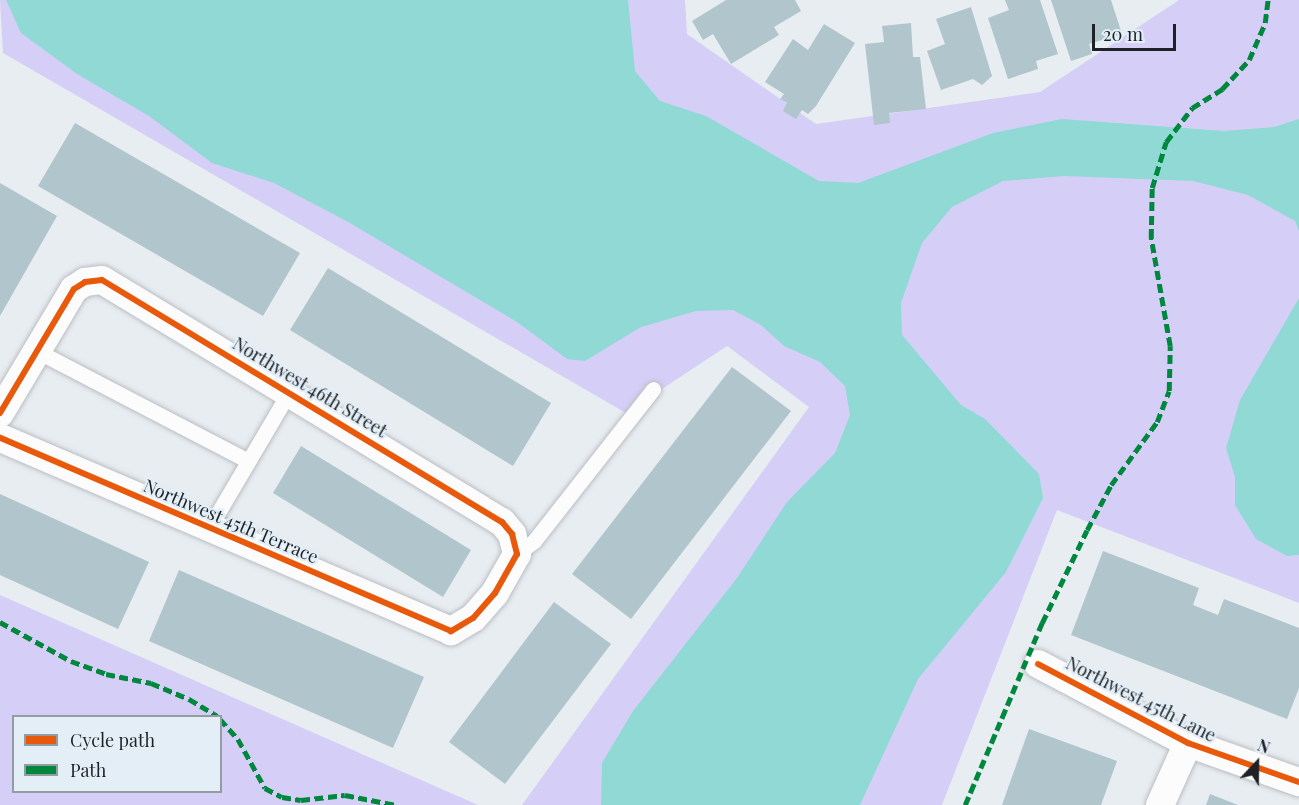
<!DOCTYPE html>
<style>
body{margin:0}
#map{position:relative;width:1299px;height:805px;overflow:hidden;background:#e8edf2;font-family:"Playfair Display",serif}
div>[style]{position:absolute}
.green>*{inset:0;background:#d5cff7}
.water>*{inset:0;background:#90d9d4}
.building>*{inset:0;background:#b0c5cc}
.roads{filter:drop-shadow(0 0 2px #babec2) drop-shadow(0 0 2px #babec2)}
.service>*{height:15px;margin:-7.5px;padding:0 7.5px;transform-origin:7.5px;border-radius:7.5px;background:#fcfcfd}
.minor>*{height:28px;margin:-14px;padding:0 14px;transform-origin:14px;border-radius:14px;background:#fcfcfd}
.quiet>*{height:4.5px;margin-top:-2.25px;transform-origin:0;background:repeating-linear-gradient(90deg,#00873e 0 9px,transparent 0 13.5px)}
.cycleway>*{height:6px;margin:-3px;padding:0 3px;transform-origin:3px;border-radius:3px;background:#e8590c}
span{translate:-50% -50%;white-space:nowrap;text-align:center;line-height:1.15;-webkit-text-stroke:4.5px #e3eef7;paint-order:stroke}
.street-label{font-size:18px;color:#1e2225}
.legend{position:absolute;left:12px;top:715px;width:210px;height:78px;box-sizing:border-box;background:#e3eef7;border:2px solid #949ca3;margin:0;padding:8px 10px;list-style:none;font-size:18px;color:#1e2225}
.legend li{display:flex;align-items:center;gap:12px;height:30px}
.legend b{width:30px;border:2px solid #949ca3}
.north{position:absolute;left:1227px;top:733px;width:60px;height:60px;-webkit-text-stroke:4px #e3eef7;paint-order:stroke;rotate:22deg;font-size:16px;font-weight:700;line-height:24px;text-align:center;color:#1e2225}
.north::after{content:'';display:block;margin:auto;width:21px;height:27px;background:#1e2225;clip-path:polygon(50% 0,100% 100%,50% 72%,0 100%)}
.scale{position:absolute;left:1092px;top:24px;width:84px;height:27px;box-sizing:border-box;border:3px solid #1e2225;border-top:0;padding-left:8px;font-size:18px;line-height:21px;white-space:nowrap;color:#1e2225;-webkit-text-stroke:4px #e3eef7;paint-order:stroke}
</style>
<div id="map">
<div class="green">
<div style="clip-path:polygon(0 0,685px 0,687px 34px,816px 124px,1040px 92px,1179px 0,1299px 0,1299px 603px,1057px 510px,942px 805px,522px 805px,809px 407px,727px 346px,626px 413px,3px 53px)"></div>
<div style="clip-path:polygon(evenodd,0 595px,478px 805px,0 805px,0 595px,14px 716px,220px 716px,220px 792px,14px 792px,14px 716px)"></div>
</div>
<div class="water">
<div style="clip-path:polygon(6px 0,628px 0,635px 71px,660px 101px,706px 116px,819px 181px,858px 183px,993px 133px,1062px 119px,1224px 131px,1274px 127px,1299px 119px,1299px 231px,1295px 221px,1248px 195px,1193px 181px,1064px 176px,1003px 181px,952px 207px,922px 243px,901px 303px,902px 335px,961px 405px,985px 419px,1039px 474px,1043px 498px,1006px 572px,918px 679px,860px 805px,601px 805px,602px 763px,633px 711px,737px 578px,787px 502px,835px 453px,850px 415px,845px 386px,820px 362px,784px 346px,761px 325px,733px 310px,696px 311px,641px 327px,585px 361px,567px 359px,517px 322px,350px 223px,274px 183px,212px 163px,149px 116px,77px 74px,21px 33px)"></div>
<div style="clip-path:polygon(1299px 298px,1299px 555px,1287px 556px,1256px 539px,1235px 505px,1235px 477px,1226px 448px,1240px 400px)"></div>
</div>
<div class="building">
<div style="clip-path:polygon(726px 0,795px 0,801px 11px,774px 27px,779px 35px,731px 64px,713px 34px,703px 40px,692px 21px)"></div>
<div style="clip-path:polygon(1005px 0,1040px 0,1058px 54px,1036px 61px,1038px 69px,1008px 79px,988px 18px,1009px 10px)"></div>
<div style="clip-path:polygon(1051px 0,1111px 0,1122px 34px,1089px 44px,1092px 54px,1071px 61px)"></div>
<div style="clip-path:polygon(971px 7px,992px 76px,982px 85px,973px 79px,941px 90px,927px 51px,945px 44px,936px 19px)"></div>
<div style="clip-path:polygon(911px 23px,913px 57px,920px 57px,926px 109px,889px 113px,890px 123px,874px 125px,865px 44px,884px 42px,882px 26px)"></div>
<div style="clip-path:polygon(824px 24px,855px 43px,816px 106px,808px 114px,802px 110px,796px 119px,783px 111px,787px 103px,780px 99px,784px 94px,765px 82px,793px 39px,808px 50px)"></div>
<div style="clip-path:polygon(75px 123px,300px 253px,263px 316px,38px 186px)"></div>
<div style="clip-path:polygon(0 183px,57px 216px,0 316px)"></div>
<div style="clip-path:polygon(328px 268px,551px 403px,513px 466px,290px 330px)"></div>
<div style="clip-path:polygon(732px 367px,791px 411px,631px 619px,572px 574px)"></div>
<div style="clip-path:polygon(301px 446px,471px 550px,443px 597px,273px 493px)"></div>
<div style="clip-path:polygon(0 494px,149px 562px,118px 629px,0 575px)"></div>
<div style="clip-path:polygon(1103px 551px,1199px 588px,1193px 605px,1218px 615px,1224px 599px,1299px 628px,1299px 688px,1287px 719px,1071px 635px)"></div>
<div style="clip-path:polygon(179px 570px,424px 677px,393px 748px,149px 641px)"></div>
<div style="clip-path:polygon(554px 602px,611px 644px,505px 784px,449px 742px)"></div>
<div style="clip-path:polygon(1029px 729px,1117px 761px,1101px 805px,1002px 805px)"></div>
<div style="clip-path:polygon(1210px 794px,1238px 805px,1206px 805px)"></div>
</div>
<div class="roads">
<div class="service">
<div style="left:37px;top:351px;width:238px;rotate:27.5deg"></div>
<div style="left:209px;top:528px;width:158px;rotate:-59.5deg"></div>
<div style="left:517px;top:554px;width:21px;rotate:-37deg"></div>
<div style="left:534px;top:541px;width:193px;rotate:-51.9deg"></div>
</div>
<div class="minor">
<div style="left:0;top:413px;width:144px;rotate:-59.2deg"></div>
<div style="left:74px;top:289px;width:13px;rotate:-32deg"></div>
<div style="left:85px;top:282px;width:17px;rotate:-7deg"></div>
<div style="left:102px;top:280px;width:468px;rotate:31.2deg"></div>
<div style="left:502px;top:522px;width:16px;rotate:50deg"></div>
<div style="left:512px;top:534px;width:21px;rotate:76deg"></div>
<div style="left:517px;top:554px;width:45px;rotate:119.4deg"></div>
<div style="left:495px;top:593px;width:33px;rotate:131deg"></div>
<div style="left:473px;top:618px;width:26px;rotate:149deg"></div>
<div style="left:451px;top:631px;width:491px;rotate:-156.8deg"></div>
<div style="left:1038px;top:664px;width:170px;rotate:27.8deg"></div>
<div style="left:1188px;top:743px;width:118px;rotate:19.4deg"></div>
<div style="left:1160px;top:805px;width:68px;rotate:-65.7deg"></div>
</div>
</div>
<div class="quiet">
<div style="left:0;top:622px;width:81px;rotate:28.8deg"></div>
<div style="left:71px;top:661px;width:37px;rotate:20deg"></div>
<div style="left:106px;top:674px;width:46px;rotate:11.3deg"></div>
<div style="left:151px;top:683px;width:41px;rotate:22.8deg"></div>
<div style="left:189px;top:699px;width:33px;rotate:31deg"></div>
<div style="left:220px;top:719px;width:27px;rotate:48deg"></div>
<div style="left:238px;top:739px;width:56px;rotate:61.1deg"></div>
<div style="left:265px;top:788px;width:19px;rotate:28deg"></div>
<div style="left:282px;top:797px;width:19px;rotate:9deg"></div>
<div style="left:301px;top:800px;width:44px;rotate:-6.5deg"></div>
<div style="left:345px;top:795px;width:52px;rotate:11.1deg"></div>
<div style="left:965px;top:805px;width:198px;rotate:-67.1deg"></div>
<div style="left:1042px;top:623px;width:103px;rotate:-64.2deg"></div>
<div style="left:1087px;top:530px;width:51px;rotate:-61.9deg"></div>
<div style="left:1111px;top:485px;width:78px;rotate:-53.9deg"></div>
<div style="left:1157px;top:422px;width:33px;rotate:-69deg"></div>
<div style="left:1169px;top:391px;width:45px;rotate:-88.7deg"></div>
<div style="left:1170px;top:346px;width:110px;rotate:-100deg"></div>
<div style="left:1151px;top:238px;width:50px;rotate:-88.9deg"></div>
<div style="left:1152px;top:188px;width:48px;rotate:-73.1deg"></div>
<div style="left:1166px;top:142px;width:43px;rotate:-52.6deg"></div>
<div style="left:1192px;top:108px;width:36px;rotate:-32deg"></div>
<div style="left:1222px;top:89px;width:40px;rotate:-47deg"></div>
<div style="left:1249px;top:60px;width:40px;rotate:-66.6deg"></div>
<div style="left:1265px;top:23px;width:23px;rotate:-83deg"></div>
</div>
<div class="cycleway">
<div style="left:0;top:413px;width:144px;rotate:-59.2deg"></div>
<div style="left:74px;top:289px;width:13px;rotate:-32deg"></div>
<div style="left:85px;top:282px;width:17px;rotate:-7deg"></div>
<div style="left:102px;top:280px;width:468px;rotate:31.2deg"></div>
<div style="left:502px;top:522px;width:16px;rotate:50deg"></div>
<div style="left:512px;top:534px;width:21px;rotate:76deg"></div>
<div style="left:517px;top:554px;width:45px;rotate:119.4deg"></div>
<div style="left:495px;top:593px;width:33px;rotate:131deg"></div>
<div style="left:473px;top:618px;width:26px;rotate:149deg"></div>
<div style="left:451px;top:631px;width:491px;rotate:-156.8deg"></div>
<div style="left:1038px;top:664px;width:170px;rotate:27.8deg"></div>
<div style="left:1188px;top:743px;width:118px;rotate:19.4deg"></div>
</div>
<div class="street-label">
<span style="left:310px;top:387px;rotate:31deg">Northwest 46th Street</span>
<span style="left:231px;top:521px;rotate:23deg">Northwest 45th Terrace</span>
<span style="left:1141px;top:699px;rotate:27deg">Northwest 45th Lane</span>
</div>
<ul class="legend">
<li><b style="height:8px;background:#e8590c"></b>Cycle path</li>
<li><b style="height:8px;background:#00873e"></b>Path</li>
</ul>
<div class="north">N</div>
<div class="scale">20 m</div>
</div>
